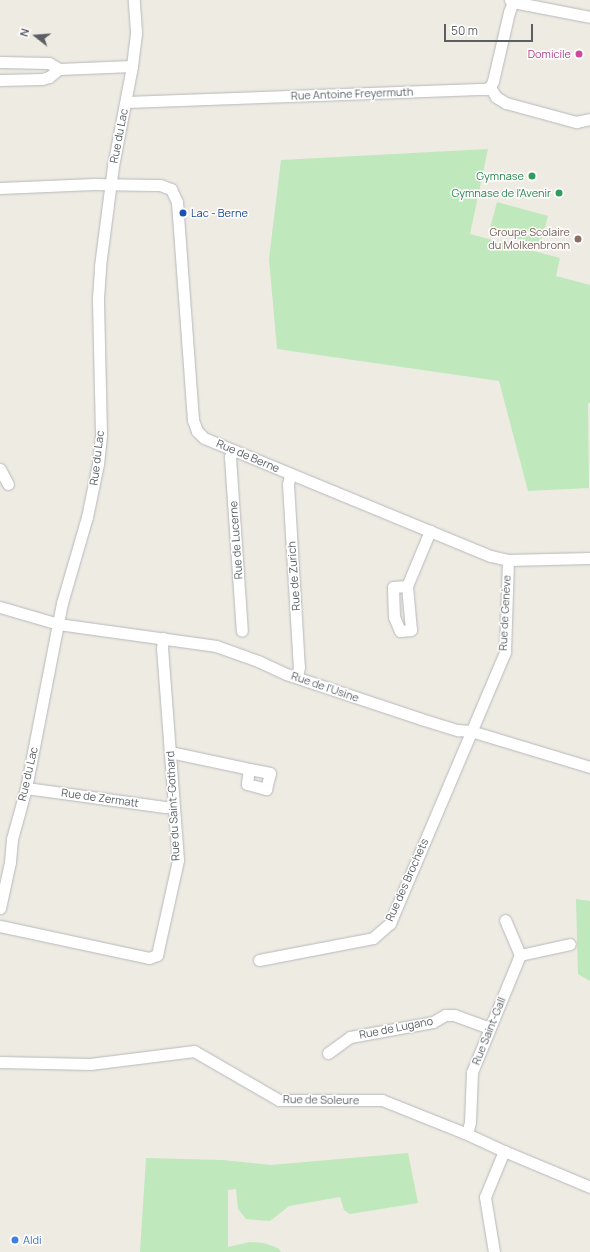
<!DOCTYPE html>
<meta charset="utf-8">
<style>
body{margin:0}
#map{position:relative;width:590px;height:1252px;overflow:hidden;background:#eeebe2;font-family:Manrope,sans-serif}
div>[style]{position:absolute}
.green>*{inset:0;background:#bfe8bc}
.roads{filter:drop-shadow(0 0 1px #b5b9bd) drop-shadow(0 0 1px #b5b9bd)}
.street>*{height:11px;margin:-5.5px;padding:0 5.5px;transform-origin:5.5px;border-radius:5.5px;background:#fff}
.dots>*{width:11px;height:11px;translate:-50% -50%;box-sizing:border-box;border:2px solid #fff;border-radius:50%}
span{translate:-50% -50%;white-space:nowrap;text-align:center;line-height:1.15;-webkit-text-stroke:3px #fff;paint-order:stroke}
.hotel-label{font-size:11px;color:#b23c85}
.right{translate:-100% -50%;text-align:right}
.street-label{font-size:11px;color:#5a5f64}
.leisure-label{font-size:11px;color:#27864d}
.transit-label{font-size:11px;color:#164399}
.left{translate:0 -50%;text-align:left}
.education-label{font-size:11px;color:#785e54}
.shop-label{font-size:11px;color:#366cbe}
.north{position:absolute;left:16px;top:16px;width:40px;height:40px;-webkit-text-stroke:3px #fff;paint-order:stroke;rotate:287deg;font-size:11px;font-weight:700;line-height:16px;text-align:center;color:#5a5f64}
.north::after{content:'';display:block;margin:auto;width:14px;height:18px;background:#5a5f64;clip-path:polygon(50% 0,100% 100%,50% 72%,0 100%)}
.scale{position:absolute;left:444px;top:24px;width:89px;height:18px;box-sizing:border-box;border:2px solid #5a5f64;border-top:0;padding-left:5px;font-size:12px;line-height:14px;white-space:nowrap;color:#5a5f64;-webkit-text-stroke:3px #fff;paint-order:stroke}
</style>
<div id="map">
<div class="green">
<div style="clip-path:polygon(488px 149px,470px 234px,560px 258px,556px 276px,590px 285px,590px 403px,588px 403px,589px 488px,528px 491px,499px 381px,277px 349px,269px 259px,281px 160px)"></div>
<div style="clip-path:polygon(497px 202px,548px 216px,540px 245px,489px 232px)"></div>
<div style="clip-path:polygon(576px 899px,590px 901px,590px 981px,578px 974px)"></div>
<div style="clip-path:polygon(408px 1153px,418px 1203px,350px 1214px,344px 1210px,340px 1197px,289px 1206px,270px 1221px,246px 1219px,238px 1209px,236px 1189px,228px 1190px,228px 1247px,250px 1242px,264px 1243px,278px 1248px,281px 1252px,140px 1252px,146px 1158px,222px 1160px,271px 1165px)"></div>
</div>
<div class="roads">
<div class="street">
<div style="left:510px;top:0;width:4px;rotate:34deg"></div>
<div style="left:513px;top:2px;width:78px;rotate:11deg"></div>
<div style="left:0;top:62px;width:49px;rotate:1.2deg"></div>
<div style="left:49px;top:63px;width:12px;rotate:31deg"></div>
<div style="left:59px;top:69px;width:73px;rotate:-2.4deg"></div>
<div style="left:0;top:80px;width:42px;rotate:-1.4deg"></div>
<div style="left:42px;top:79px;width:7px;rotate:-16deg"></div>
<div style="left:49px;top:77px;width:13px;rotate:-39deg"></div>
<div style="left:490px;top:87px;width:12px;rotate:59deg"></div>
<div style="left:496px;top:97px;width:12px;rotate:31deg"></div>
<div style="left:506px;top:103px;width:73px;rotate:15.2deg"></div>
<div style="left:576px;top:122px;width:14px;rotate:-12deg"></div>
<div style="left:126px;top:102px;width:360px;rotate:-2.1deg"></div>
<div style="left:486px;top:89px;width:4px;rotate:-27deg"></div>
<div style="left:490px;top:87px;width:7px;rotate:-63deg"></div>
<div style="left:493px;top:81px;width:71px;rotate:-76.9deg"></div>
<div style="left:509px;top:12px;width:11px;rotate:-68deg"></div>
<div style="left:0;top:188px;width:94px;rotate:-2.4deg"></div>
<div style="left:94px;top:184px;width:59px;rotate:1deg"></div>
<div style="left:153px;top:185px;width:7px"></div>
<div style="left:160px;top:185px;width:12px;rotate:20deg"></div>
<div style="left:171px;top:189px;width:14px;rotate:65deg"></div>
<div style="left:177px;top:202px;width:219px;rotate:85.8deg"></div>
<div style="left:193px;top:420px;width:12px;rotate:70deg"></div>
<div style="left:197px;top:431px;width:10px;rotate:45deg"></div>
<div style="left:204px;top:438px;width:310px;rotate:22.4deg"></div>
<div style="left:491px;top:556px;width:17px;rotate:13deg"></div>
<div style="left:508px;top:560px;width:82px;rotate:-1.4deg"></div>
<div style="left:233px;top:450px;width:8px;rotate:113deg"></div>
<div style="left:230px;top:457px;width:174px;rotate:86.1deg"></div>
<div style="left:0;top:469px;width:17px;rotate:62deg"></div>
<div style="left:290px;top:474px;width:10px;rotate:101deg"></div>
<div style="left:288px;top:484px;width:183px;rotate:86.6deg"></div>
<div style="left:299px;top:667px;width:10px;rotate:101deg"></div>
<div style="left:407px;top:586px;width:44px;rotate:84.8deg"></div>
<div style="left:411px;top:630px;width:11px;rotate:175deg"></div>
<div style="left:400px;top:631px;width:15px;rotate:-113deg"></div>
<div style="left:394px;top:617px;width:30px;rotate:-92deg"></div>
<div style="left:393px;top:587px;width:14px;rotate:-4deg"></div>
<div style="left:407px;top:586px;width:60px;rotate:-67.3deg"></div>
<div style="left:0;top:607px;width:60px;rotate:16.3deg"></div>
<div style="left:58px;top:624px;width:160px;rotate:7.9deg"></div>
<div style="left:216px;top:646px;width:45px;rotate:19.7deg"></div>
<div style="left:258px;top:661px;width:31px;rotate:25deg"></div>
<div style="left:286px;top:674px;width:142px;rotate:18.4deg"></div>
<div style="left:421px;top:719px;width:39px;rotate:17deg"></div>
<div style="left:458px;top:730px;width:13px;rotate:4deg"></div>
<div style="left:471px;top:731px;width:124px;rotate:16.8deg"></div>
<div style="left:170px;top:752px;width:81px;rotate:12.1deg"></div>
<div style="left:249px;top:769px;width:15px;rotate:98deg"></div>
<div style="left:247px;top:784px;width:20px;rotate:15deg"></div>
<div style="left:266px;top:789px;width:16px;rotate:-76deg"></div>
<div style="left:270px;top:773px;width:21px;rotate:-169deg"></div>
<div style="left:26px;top:788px;width:140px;rotate:7.8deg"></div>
<div style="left:165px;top:807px;width:9px"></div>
<div style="left:0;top:908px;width:47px;rotate:-77.7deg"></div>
<div style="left:10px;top:862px;width:23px;rotate:-85deg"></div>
<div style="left:12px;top:839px;width:53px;rotate:-74.6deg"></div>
<div style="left:26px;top:788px;width:188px;rotate:-79deg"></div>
<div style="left:62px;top:603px;width:90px;rotate:-73.8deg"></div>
<div style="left:87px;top:517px;width:54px;rotate:-78.3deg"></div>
<div style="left:98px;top:464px;width:30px;rotate:-84deg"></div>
<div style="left:101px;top:434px;width:136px;rotate:-91.3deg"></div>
<div style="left:98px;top:298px;width:32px;rotate:-86deg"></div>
<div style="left:100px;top:266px;width:101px;rotate:-82.6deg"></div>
<div style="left:113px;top:166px;width:102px;rotate:-79.2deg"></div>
<div style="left:132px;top:66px;width:34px;rotate:-83deg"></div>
<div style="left:136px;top:32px;width:32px;rotate:-94deg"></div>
<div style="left:0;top:926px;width:152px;rotate:12.1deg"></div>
<div style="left:149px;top:958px;width:9px;rotate:-21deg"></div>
<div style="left:157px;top:955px;width:97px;rotate:-77.5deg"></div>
<div style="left:178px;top:860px;width:212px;rotate:-94.3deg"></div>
<div style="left:162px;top:649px;width:11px;rotate:-85deg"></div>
<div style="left:520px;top:955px;width:51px;rotate:-12.4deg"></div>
<div style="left:259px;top:960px;width:116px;rotate:-10.9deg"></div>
<div style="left:373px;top:938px;width:23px;rotate:-41deg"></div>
<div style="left:390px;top:923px;width:294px;rotate:-67deg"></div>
<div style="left:505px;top:652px;width:92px;rotate:-88.1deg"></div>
<div style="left:328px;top:1053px;width:27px;rotate:-36deg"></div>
<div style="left:350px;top:1037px;width:84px;rotate:-10.2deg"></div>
<div style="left:433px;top:1022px;width:14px;rotate:-30deg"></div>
<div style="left:445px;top:1015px;width:9px"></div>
<div style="left:454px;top:1015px;width:38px;rotate:20deg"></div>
<div style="left:0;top:1062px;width:90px;rotate:1.3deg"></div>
<div style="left:90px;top:1064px;width:105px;rotate:-7.1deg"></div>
<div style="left:194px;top:1051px;width:98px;rotate:30deg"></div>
<div style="left:279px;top:1100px;width:103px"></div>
<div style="left:382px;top:1100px;width:92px;rotate:21.8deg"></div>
<div style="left:467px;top:1134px;width:41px;rotate:24.7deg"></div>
<div style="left:504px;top:1151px;width:93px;rotate:22.7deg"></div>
<div style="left:467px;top:1134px;width:12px;rotate:-76deg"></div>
<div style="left:470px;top:1122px;width:50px;rotate:-87.7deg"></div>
<div style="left:472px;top:1072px;width:126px;rotate:-67.7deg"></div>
<div style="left:520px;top:955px;width:38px;rotate:-113deg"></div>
<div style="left:494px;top:1252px;width:56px;rotate:-99.3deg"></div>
<div style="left:485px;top:1197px;width:50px;rotate:-67.6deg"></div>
</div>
</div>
<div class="dots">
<div style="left:579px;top:54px;background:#d1479c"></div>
<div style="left:532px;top:176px;background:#2e9e5b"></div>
<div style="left:559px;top:193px;background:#2e9e5b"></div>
<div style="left:183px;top:213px;background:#1a4fb4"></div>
<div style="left:578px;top:239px;background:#8d6e63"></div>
<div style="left:15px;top:1240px;background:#3f7fe0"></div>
</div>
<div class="hotel-label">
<span class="right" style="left:571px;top:54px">Domicile</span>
</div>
<div class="street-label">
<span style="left:352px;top:94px;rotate:-2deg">Rue Antoine Freyermuth</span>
<span style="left:119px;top:136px;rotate:-79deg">Rue du Lac</span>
<span style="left:248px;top:456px;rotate:23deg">Rue de Berne</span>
<span style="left:97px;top:458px;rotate:-83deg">Rue du Lac</span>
<span style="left:236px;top:540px;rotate:-94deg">Rue de Lucerne</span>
<span style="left:294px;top:576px;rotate:-94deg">Rue de Zurich</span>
<span style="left:505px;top:613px;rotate:-87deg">Rue de Genève</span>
<span style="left:325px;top:687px;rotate:19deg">Rue de l'Usine</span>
<span style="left:28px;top:774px;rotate:-77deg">Rue du Lac</span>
<span style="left:100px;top:798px;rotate:8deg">Rue de Zermatt</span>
<span style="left:173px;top:806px;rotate:-93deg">Rue du Saint-Gothard</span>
<span style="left:407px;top:880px;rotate:-66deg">Rue des Brochets</span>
<span style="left:396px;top:1028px;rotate:-11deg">Rue de Lugano</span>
<span style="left:489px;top:1031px;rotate:-68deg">Rue Saint-Gall</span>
<span style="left:321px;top:1100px;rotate:1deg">Rue de Soleure</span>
</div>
<div class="leisure-label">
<span class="right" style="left:524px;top:176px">Gymnase</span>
<span class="right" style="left:551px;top:193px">Gymnase de l'Avenir</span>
</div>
<div class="transit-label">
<span class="left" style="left:191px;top:213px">Lac - Berne</span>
</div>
<div class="education-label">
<span class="right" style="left:570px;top:239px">Groupe Scolaire<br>du Molkenbronn</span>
</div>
<div class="shop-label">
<span class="left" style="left:23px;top:1240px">Aldi</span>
</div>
<div class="north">N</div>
<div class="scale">50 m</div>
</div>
